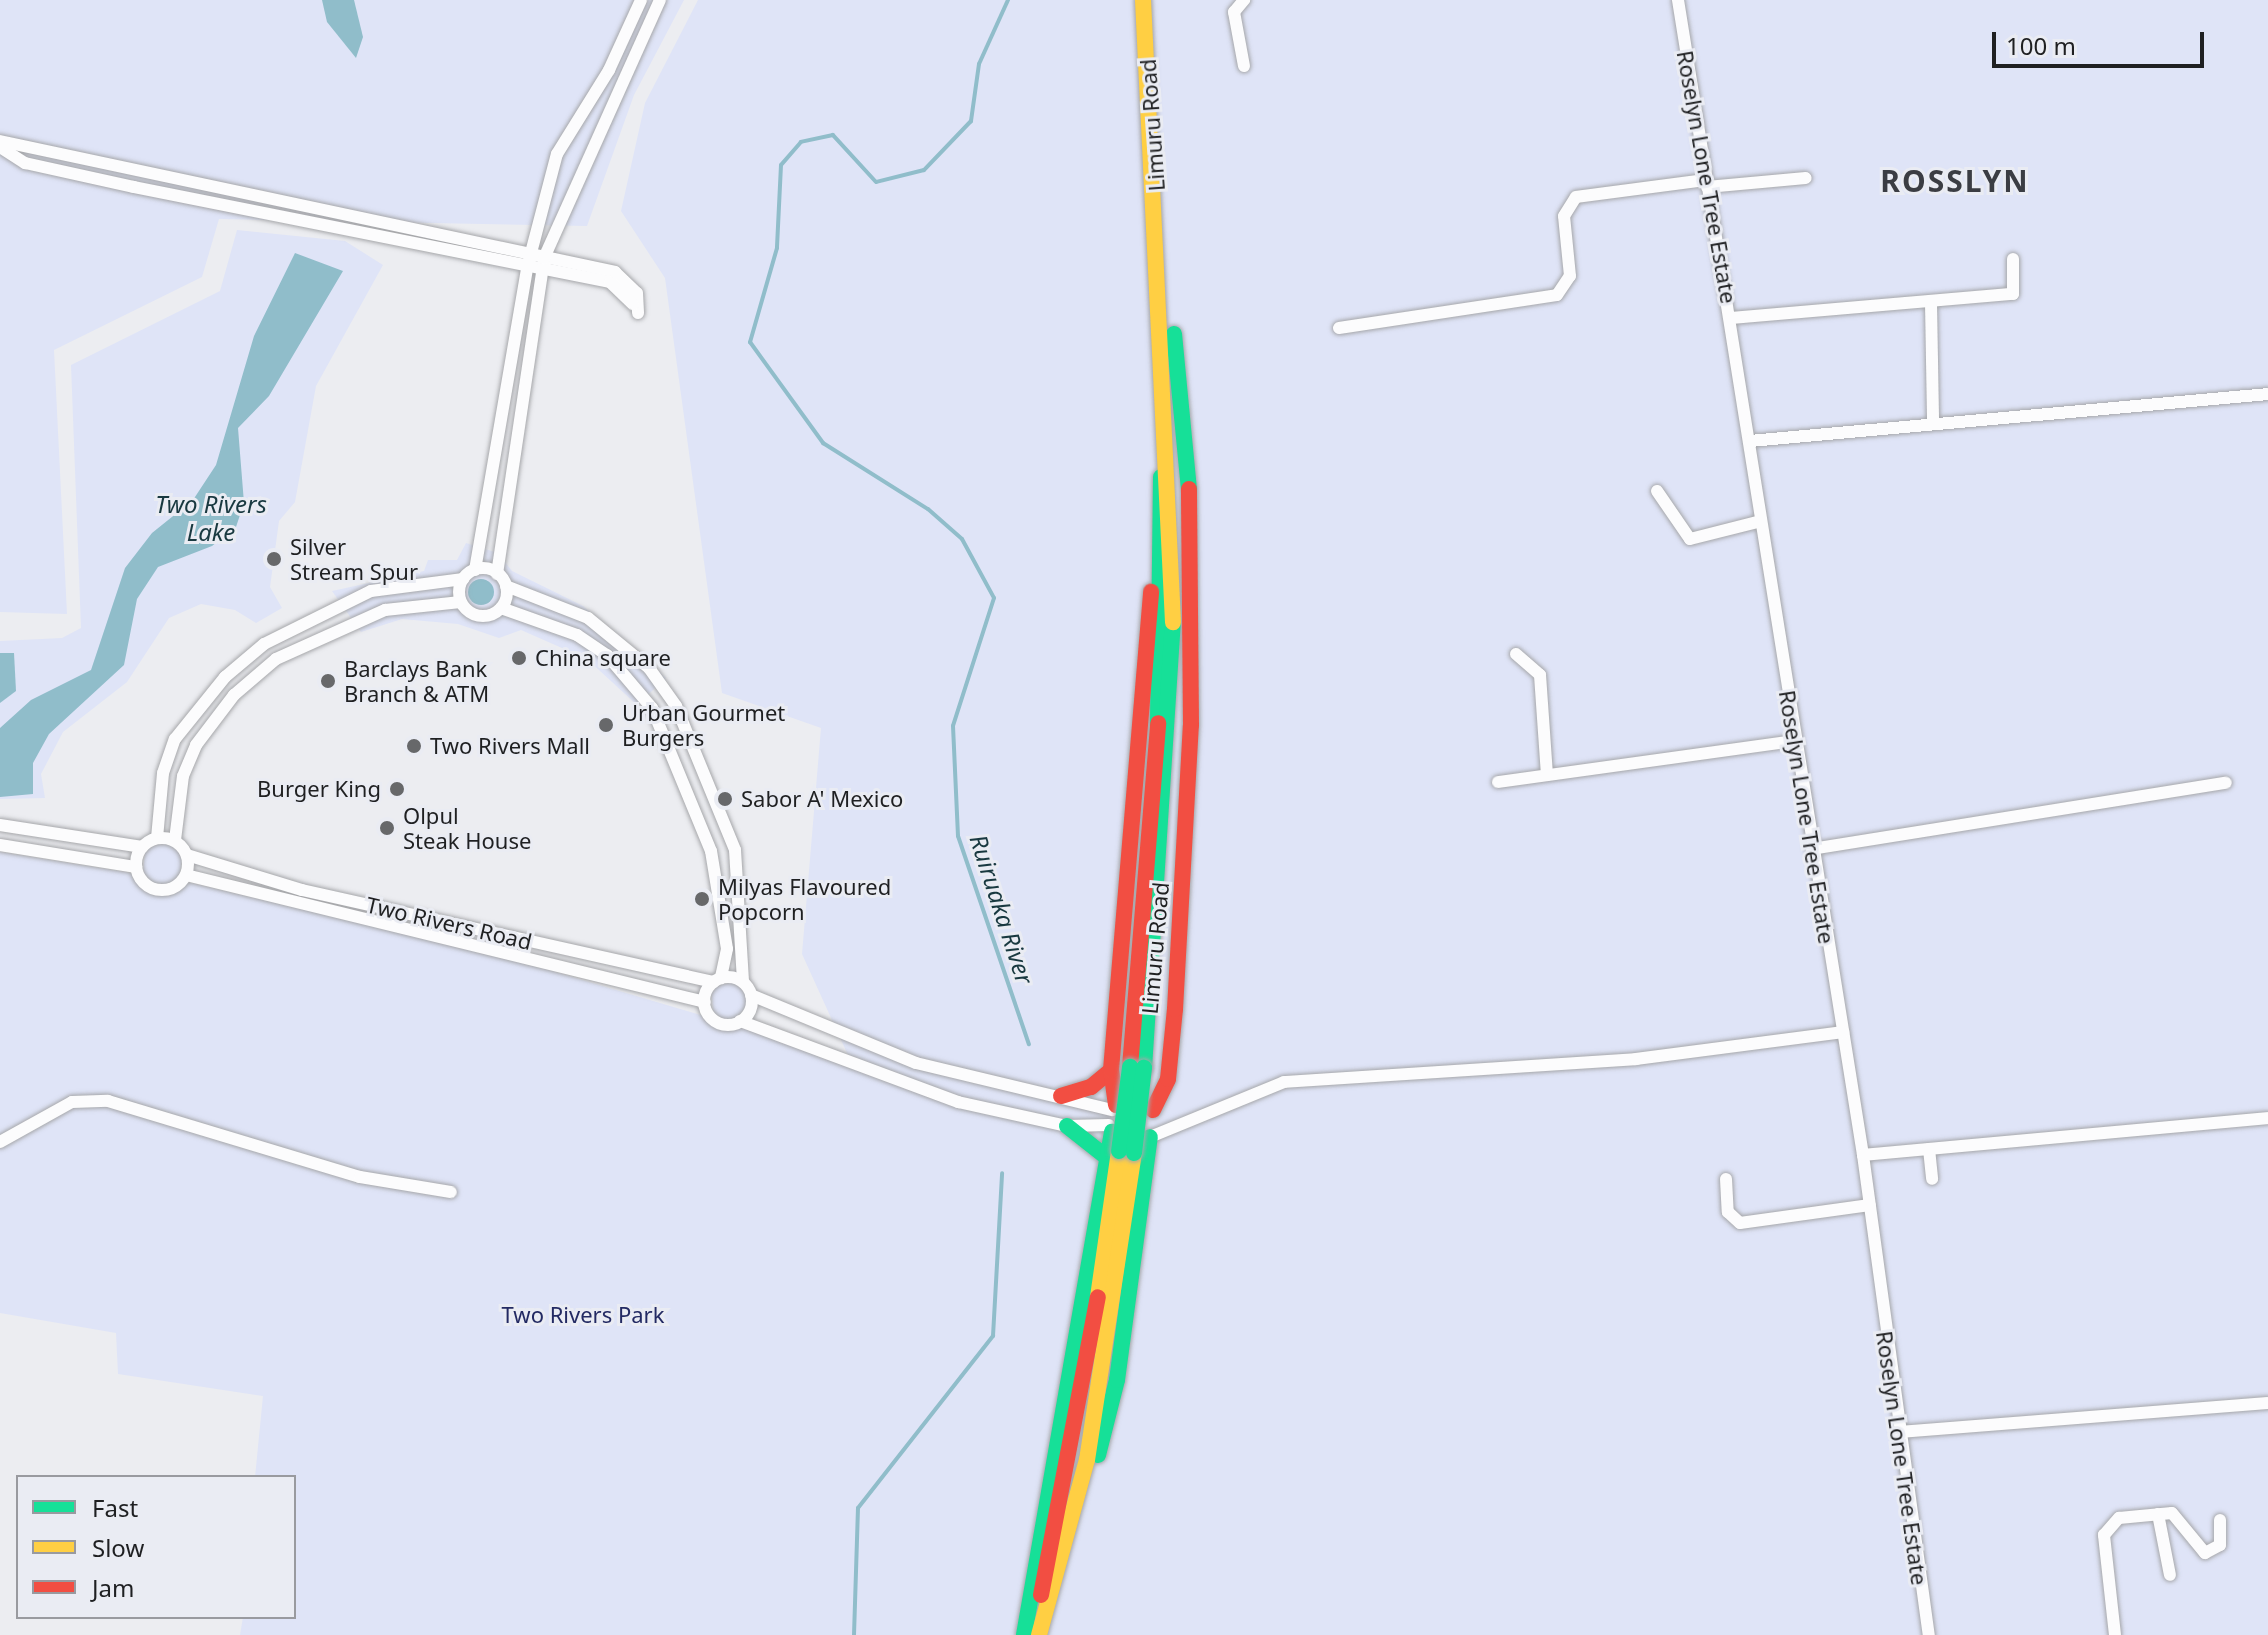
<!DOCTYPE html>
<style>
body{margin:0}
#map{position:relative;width:2268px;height:1635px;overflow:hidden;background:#ecedf1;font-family:"Noto Sans",sans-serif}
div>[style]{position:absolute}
.green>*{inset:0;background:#dfe4f7}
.water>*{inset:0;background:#90bdca}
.round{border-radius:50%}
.stream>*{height:4px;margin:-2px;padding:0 2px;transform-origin:2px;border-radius:2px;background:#90bdca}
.roads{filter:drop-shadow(0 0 2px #a6a7aa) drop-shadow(0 0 2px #a6a7aa)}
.street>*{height:12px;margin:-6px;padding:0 6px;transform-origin:6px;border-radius:6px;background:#fcfcfd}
.street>.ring{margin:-6px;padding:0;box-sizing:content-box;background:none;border:12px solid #fcfcfd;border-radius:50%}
.fast>*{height:16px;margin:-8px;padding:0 8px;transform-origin:8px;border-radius:8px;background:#16e098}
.slow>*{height:16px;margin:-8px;padding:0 8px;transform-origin:8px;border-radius:8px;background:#ffcf43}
.jam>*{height:16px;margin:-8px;padding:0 8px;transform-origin:8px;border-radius:8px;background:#f24e42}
.bridges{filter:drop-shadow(0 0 2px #a6a7aa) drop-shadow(0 0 2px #a6a7aa)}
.fast-bridge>*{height:16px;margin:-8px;padding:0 8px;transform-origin:8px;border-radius:8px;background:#16e098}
.dots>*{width:22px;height:22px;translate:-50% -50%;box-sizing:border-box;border:4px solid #eaecf3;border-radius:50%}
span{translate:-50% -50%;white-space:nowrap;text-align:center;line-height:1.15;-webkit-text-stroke:6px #eaecf3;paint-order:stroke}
.street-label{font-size:22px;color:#1f2022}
.poi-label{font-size:22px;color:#1f2022}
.left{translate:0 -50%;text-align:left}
.right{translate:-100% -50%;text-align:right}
.park-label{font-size:22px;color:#232a63}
.water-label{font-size:24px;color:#193940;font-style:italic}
.district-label{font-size:30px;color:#3b3d43;font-weight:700;letter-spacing:2px}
.legend{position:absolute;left:16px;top:1475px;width:280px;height:144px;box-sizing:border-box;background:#eaecf3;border:2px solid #999a9f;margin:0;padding:10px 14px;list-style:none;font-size:24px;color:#1f2022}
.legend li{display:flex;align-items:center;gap:16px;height:40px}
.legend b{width:40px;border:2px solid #999a9f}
.scale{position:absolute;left:1992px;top:32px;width:212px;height:36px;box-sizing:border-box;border:4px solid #1f2022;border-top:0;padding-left:10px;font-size:24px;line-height:28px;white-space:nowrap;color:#1f2022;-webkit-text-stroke:6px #eaecf3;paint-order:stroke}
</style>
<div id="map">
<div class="green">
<div style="clip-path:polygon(0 0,684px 0,634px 95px,587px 226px,219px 219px,202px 277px,54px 350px,67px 614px,0 612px)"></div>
<div style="clip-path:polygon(698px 0,2268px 0,2268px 1635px,240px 1635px,243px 1617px,294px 1617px,294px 1477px,255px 1477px,263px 1396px,118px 1374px,116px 1333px,0 1313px,0 852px,143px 875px,145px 850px,165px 841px,183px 855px,178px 880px,501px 956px,714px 1019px,711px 988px,737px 980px,750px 1003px,731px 1024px,852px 1064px,802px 954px,821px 728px,722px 693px,665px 278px,621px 211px,645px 103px)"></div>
<div style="clip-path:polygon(237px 230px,345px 241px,383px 265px,316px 386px,295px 502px,279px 521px,270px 587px,282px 608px,256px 623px,235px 610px,201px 604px,169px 618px,127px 682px,63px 732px,41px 774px,45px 798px,0 799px,0 641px,62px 638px,81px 628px,71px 365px,220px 291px)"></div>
<div style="clip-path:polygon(466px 543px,498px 553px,512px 571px,583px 606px,666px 678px,637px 705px,587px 659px,521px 630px,499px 638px,458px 624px,402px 619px,361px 632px,332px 591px,424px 571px,428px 560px,457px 560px)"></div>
</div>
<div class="water">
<div style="clip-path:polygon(322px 0,354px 0,363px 37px,356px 58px,327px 22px)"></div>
<div style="clip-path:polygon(295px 253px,343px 271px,269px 396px,238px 428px,244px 503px,236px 527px,212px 546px,158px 567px,137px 599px,124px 665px,49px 734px,33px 763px,33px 794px,0 797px,0 728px,31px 700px,91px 670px,125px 568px,152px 533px,193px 500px,216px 465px,254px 336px)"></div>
<div class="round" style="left:468px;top:579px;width:26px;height:26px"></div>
<div style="clip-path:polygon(0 653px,14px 653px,16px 691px,0 703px)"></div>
</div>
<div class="stream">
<div style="left:1008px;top:0;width:70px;rotate:114.4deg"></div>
<div style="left:979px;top:64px;width:58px;rotate:98deg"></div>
<div style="left:971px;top:121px;width:68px;rotate:133.8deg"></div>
<div style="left:924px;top:170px;width:49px;rotate:166deg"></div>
<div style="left:876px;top:182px;width:64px;rotate:-132.5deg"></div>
<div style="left:833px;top:135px;width:33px;rotate:168deg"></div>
<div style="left:801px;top:142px;width:30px;rotate:131deg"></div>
<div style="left:781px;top:165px;width:83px;rotate:92.8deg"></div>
<div style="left:777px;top:248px;width:98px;rotate:106deg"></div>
<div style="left:750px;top:342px;width:125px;rotate:54.1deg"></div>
<div style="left:823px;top:443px;width:124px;rotate:32.2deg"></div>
<div style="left:928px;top:509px;width:45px;rotate:41.4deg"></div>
<div style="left:962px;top:539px;width:67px;rotate:61.5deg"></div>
<div style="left:994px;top:598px;width:134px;rotate:107.8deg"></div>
<div style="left:953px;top:726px;width:110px;rotate:87.4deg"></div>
<div style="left:958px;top:836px;width:220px;rotate:71.2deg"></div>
<div style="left:854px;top:1635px;width:127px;rotate:-88.2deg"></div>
<div style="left:858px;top:1508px;width:219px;rotate:-51.9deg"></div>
<div style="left:993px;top:1336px;width:163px;rotate:-86.8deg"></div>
</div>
<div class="roads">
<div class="street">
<div style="left:1678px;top:0;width:1170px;rotate:80.9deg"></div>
<div style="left:1863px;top:1155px;width:485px;rotate:82.2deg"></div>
<div style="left:1244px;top:66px;width:55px;rotate:-100.5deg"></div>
<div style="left:1234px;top:12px;width:16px;rotate:-50deg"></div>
<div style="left:0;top:141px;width:629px;rotate:12.02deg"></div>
<div style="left:615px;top:272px;width:30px;rotate:44deg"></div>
<div style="left:637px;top:293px;width:20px;rotate:87deg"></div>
<div style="left:0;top:147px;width:30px;rotate:33deg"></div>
<div style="left:25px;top:163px;width:112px;rotate:12.4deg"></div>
<div style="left:134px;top:187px;width:485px;rotate:11.3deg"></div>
<div style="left:610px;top:282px;width:32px;rotate:44deg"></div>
<div style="left:1707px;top:187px;width:99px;rotate:-5.2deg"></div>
<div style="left:1931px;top:303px;width:117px;rotate:89deg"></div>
<div style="left:1731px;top:318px;width:283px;rotate:-4.9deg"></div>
<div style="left:2013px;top:294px;width:35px;rotate:-90deg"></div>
<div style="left:1339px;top:328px;width:220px;rotate:-8.6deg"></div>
<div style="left:1557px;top:295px;width:23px;rotate:-56deg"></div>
<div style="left:1570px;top:276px;width:60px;rotate:-95.7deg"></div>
<div style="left:1564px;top:216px;width:22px;rotate:-58deg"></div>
<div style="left:1576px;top:197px;width:130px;rotate:-7.5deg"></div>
<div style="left:1750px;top:441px;width:520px;rotate:-5.18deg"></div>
<div style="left:1657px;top:491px;width:58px;rotate:55.5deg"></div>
<div style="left:1690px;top:539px;width:73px;rotate:-14.2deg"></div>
<div class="ring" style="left:459px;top:568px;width:36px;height:36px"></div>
<div style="left:475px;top:570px;width:306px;rotate:-80.2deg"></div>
<div style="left:527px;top:268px;width:118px;rotate:-75.3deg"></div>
<div style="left:557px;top:154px;width:99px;rotate:-58.2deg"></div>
<div style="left:609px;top:70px;width:77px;rotate:-65.4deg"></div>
<div style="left:497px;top:574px;width:319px;rotate:-81.5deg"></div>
<div style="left:544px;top:258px;width:283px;rotate:-65.8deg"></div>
<div style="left:506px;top:586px;width:88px;rotate:21.3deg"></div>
<div style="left:588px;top:618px;width:79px;rotate:39.3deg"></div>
<div style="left:649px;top:668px;width:47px;rotate:54.6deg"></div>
<div style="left:676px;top:706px;width:156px;rotate:67.7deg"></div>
<div style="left:735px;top:850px;width:132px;rotate:86.5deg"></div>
<div style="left:501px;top:608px;width:81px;rotate:19.6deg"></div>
<div style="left:577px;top:635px;width:36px;rotate:34deg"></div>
<div style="left:607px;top:655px;width:70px;rotate:49.7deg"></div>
<div style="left:652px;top:708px;width:155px;rotate:67.6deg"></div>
<div style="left:711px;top:851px;width:99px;rotate:80.7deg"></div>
<div style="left:727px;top:949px;width:30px;rotate:102deg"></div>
<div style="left:1516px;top:654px;width:32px;rotate:41deg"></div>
<div style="left:1540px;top:675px;width:100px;rotate:86deg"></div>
<div style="left:1498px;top:782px;width:299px;rotate:-7.9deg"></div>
<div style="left:0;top:825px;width:144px;rotate:8.8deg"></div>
<div class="ring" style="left:136px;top:838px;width:40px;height:40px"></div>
<div style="left:157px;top:838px;width:65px;rotate:-84.7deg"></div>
<div style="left:163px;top:773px;width:36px;rotate:-71deg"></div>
<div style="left:175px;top:739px;width:80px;rotate:-51.1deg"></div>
<div style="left:225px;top:677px;width:51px;rotate:-40.2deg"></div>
<div style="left:264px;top:644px;width:119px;rotate:-26.4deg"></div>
<div style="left:371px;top:591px;width:93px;rotate:-7.4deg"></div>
<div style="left:175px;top:840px;width:64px;rotate:-82.9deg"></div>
<div style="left:183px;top:776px;width:34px;rotate:-67deg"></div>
<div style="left:196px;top:745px;width:63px;rotate:-52.8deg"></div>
<div style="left:234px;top:695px;width:55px;rotate:-40.6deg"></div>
<div style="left:276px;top:659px;width:120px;rotate:-24.2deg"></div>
<div style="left:385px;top:610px;width:76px;rotate:-6deg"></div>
<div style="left:0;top:845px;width:138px;rotate:9.2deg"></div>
<div style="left:1812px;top:849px;width:419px;rotate:-9.1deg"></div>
<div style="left:187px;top:855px;width:120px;rotate:16.9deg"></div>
<div style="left:302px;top:890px;width:422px;rotate:12.6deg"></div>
<div style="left:186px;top:875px;width:534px;rotate:13.75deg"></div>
<div class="ring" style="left:704px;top:977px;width:36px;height:36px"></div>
<div style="left:751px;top:995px;width:178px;rotate:22.4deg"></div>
<div style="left:916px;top:1063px;width:202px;rotate:13.5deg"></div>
<div style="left:740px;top:1021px;width:233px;rotate:20.4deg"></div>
<div style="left:958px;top:1102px;width:112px;rotate:12.4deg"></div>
<div style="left:1067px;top:1126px;width:42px;rotate:-1.4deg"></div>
<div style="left:1150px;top:1137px;width:145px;rotate:-22.3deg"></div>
<div style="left:1284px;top:1082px;width:353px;rotate:-3.7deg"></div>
<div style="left:1636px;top:1059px;width:209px;rotate:-7.4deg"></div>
<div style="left:0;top:1142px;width:82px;rotate:-29.1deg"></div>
<div style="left:72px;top:1102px;width:36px;rotate:-2deg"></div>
<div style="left:108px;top:1101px;width:263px;rotate:16.8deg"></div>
<div style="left:360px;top:1177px;width:92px;rotate:9.4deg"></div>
<div style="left:1929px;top:1149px;width:30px;rotate:84deg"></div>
<div style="left:1863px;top:1155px;width:407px;rotate:-5.2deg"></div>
<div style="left:1726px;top:1179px;width:33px;rotate:87deg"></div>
<div style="left:1728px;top:1212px;width:16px;rotate:43deg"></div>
<div style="left:1740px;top:1223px;width:131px;rotate:-7.9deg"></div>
<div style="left:1899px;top:1432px;width:370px;rotate:-4.5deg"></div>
<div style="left:2158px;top:1514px;width:62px;rotate:78.9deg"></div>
<div style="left:2115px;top:1635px;width:101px;rotate:-96.3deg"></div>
<div style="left:2104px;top:1535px;width:23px;rotate:-49deg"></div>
<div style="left:2119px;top:1518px;width:53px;rotate:-5.4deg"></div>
<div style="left:2172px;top:1513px;width:52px;rotate:50.5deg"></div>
<div style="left:2205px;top:1553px;width:17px;rotate:-28deg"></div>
<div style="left:2220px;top:1545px;width:25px;rotate:-90deg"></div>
</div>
<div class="fast">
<div style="left:1174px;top:334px;width:156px;rotate:84.5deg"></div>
<div style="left:1158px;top:723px;width:246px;rotate:-89.3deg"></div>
<div style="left:1144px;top:1068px;width:447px;rotate:-86.3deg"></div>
<div style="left:1067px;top:1126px;width:48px;rotate:38.3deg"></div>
<div style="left:1098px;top:1455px;width:77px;rotate:-75.8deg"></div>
<div style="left:1117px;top:1380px;width:245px;rotate:-82.3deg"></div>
<div style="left:1024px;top:1635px;width:511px;rotate:-80.08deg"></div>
</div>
<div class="slow">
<div style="left:1143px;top:0;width:623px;rotate:87.24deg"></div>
<div style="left:1098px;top:1297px;width:148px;rotate:-81.8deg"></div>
<div style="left:1039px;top:1635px;width:181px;rotate:-74.7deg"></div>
<div style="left:1087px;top:1460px;width:311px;rotate:-81.3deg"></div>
</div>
<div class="jam">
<div style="left:1130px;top:1067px;width:345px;rotate:-85.3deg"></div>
<div style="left:1061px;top:1096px;width:31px;rotate:-17deg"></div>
<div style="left:1091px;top:1087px;width:26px;rotate:-40deg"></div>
<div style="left:1116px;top:1105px;width:35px;rotate:-98deg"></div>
<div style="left:1111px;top:1070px;width:480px;rotate:-85.2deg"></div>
<div style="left:1153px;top:1110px;width:34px;rotate:-64deg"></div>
<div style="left:1168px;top:1079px;width:70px;rotate:-84.3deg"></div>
<div style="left:1175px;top:1009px;width:284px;rotate:-86.8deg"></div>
<div style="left:1191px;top:725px;width:236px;rotate:-90.5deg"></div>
<div style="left:1041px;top:1595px;width:303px;rotate:-79.2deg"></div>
</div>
</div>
<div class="bridges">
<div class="fast-bridge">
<div style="left:1119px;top:1151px;width:85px;rotate:-82.5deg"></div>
<div style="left:1134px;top:1153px;width:86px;rotate:-83.3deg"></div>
</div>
</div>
<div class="dots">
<div style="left:274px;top:559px;background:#67686a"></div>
<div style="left:519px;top:658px;background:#67686a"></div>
<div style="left:328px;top:681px;background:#67686a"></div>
<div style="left:606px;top:725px;background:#67686a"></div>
<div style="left:414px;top:746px;background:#67686a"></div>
<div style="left:397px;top:789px;background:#67686a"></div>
<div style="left:725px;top:799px;background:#67686a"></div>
<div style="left:387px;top:828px;background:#67686a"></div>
<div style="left:702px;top:899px;background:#67686a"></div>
</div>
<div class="street-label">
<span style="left:1152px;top:125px;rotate:-94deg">Limuru Road</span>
<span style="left:1707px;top:177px;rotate:80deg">Roselyn Lone Tree Estate</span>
<span style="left:1807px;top:817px;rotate:81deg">Roselyn Lone Tree Estate</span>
<span style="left:449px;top:923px;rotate:13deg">Two Rivers Road</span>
<span style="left:1155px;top:948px;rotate:-85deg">Limuru Road</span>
<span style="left:1902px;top:1458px;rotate:82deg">Roselyn Lone Tree Estate</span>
</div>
<div class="poi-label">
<span class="left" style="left:290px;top:559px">Silver<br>Stream Spur</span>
<span class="left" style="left:535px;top:658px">China square</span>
<span class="left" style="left:344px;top:681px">Barclays Bank<br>Branch &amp; ATM</span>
<span class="left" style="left:622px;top:725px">Urban Gourmet<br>Burgers</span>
<span class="left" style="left:430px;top:746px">Two Rivers Mall</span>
<span class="right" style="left:381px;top:789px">Burger King</span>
<span class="left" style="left:741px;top:799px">Sabor A' Mexico</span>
<span class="left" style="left:403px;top:828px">Olpul<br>Steak House</span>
<span class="left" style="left:718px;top:899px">Milyas Flavoured<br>Popcorn</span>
</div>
<div class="park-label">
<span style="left:583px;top:1315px">Two Rivers Park</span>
</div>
<div class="water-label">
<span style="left:211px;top:518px">Two Rivers<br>Lake</span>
<span style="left:1002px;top:909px;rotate:72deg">Ruiruaka River</span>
</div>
<div class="district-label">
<span style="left:1955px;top:181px">ROSSLYN</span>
</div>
<ul class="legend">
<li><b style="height:10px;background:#16e098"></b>Fast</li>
<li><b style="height:10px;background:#ffcf43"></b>Slow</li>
<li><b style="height:10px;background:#f24e42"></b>Jam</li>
</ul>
<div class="scale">100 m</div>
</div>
